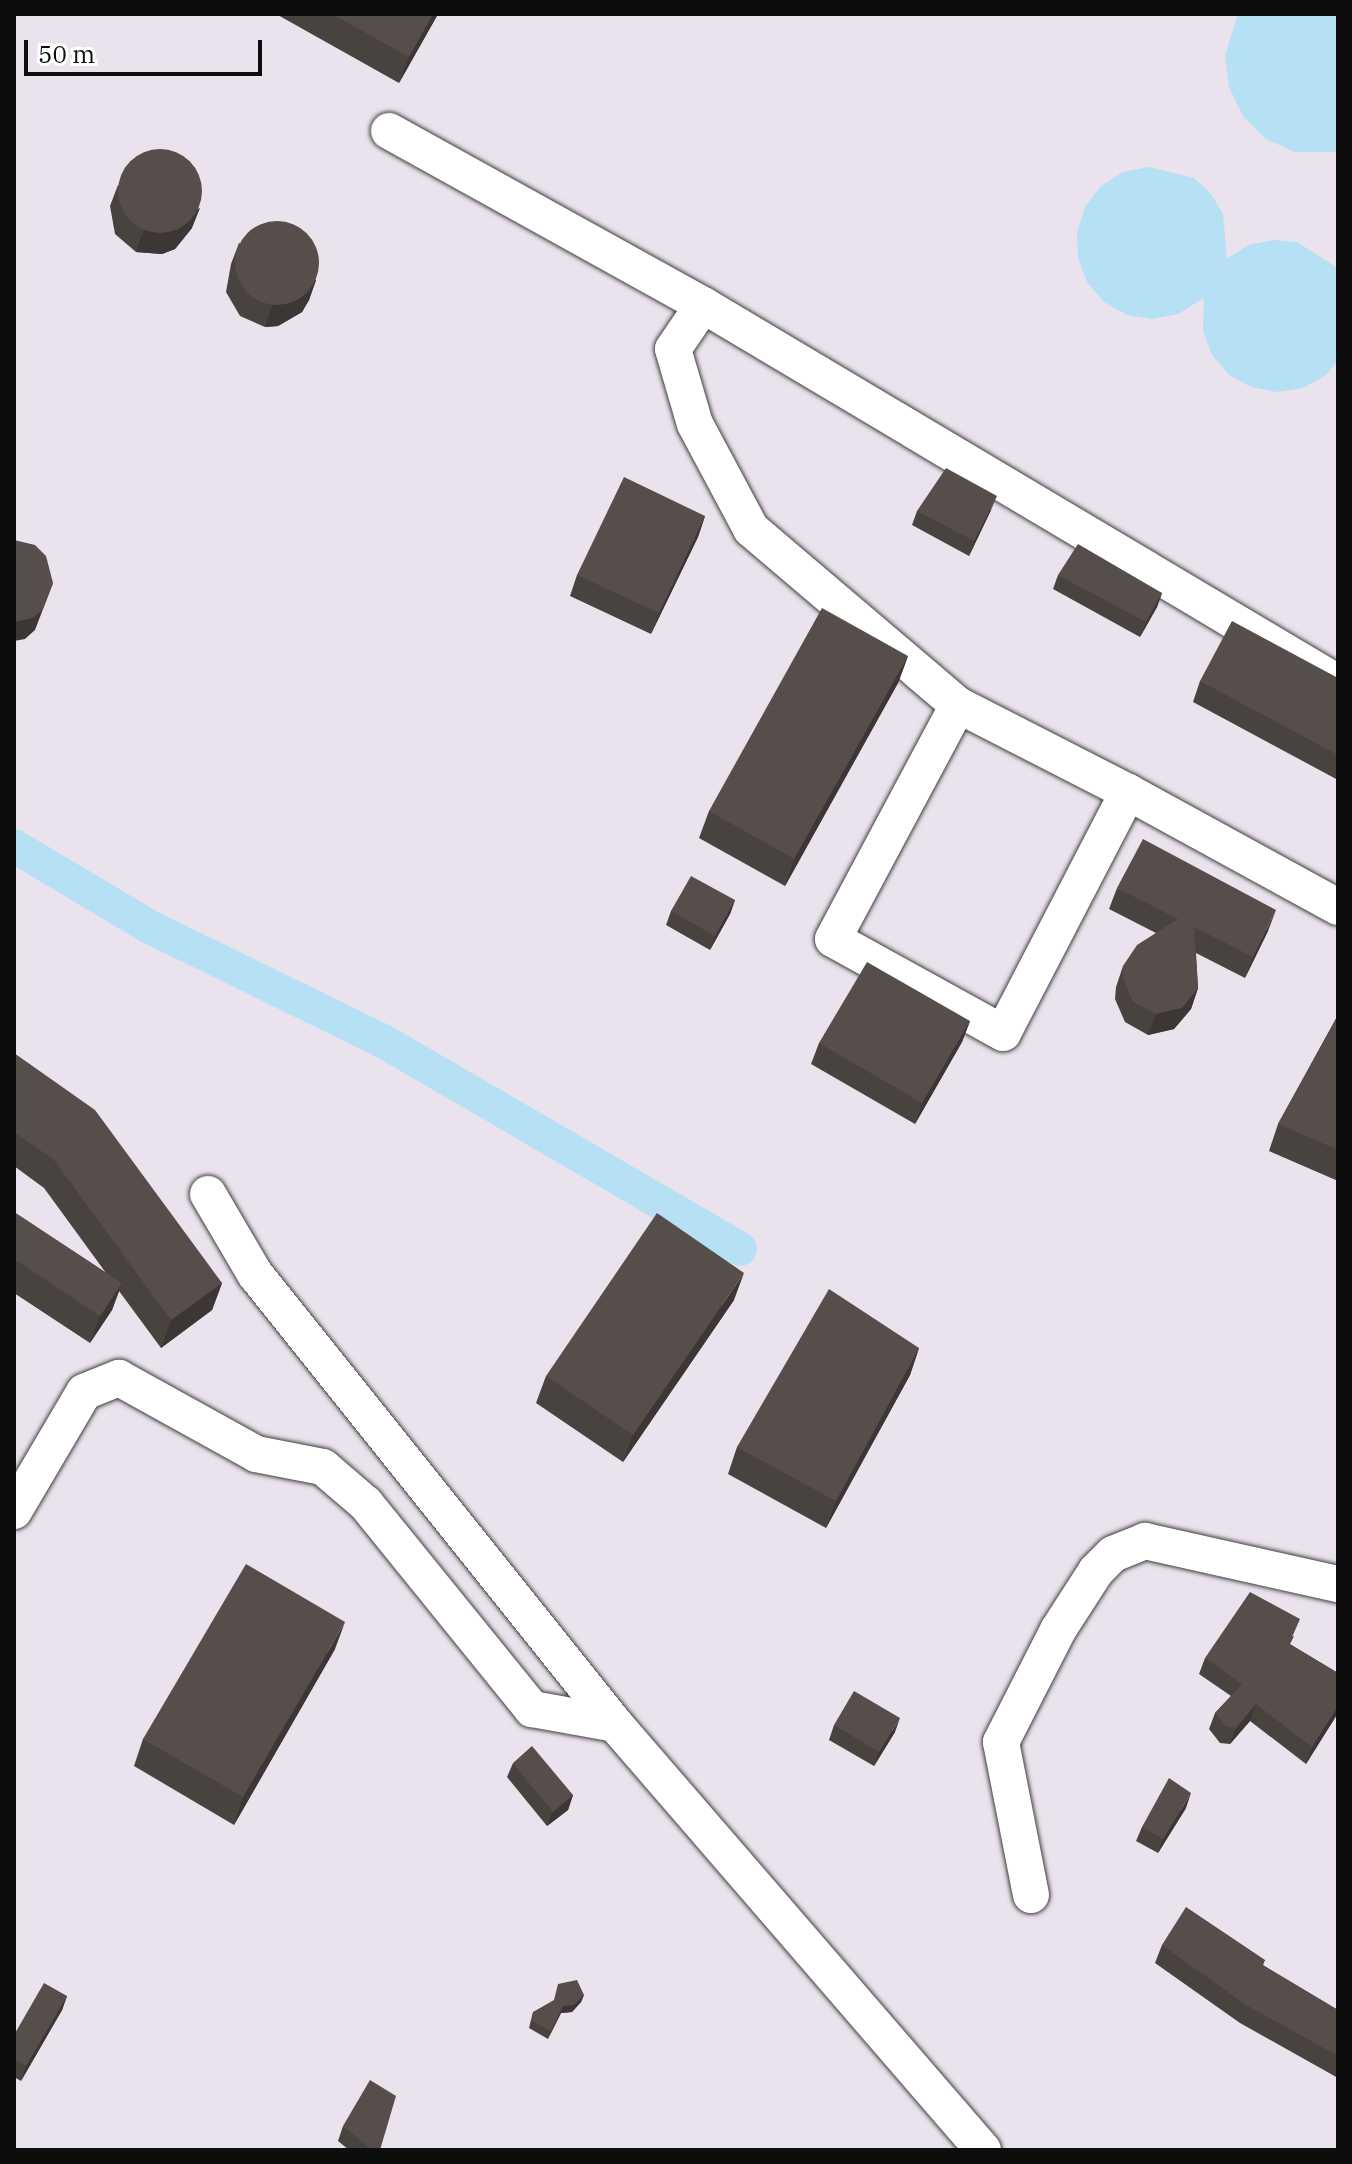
<!DOCTYPE html>
<style>
body{margin:0}
#map{position:relative;width:1352px;height:2164px;overflow:hidden;background:#fefaef;font-family:"IBM Plex Serif",serif}
div>[style]{position:absolute}
.industrial>*{inset:0;background:#eae2ec}
.water>*{inset:0;background:#b6e0f3}
.canal>*{height:34px;margin:-17px;padding:0 17px;transform-origin:17px;border-radius:17px;background:#b6e0f3}
.roads{filter:drop-shadow(0 0 2px #404040) drop-shadow(0 0 2px #404040)}
.minor>*{height:36px;margin:-18px;padding:0 18px;transform-origin:18px;border-radius:18px;background:#fff}
.wall>*{inset:0;background:#494340}
.shaded-wall>*{inset:0;background:#3c3734}
.building>*{inset:0;background:#554e4a}
.round{border-radius:50%}
span{translate:-50% -50%;white-space:nowrap;text-align:center;line-height:1.15;-webkit-text-stroke:8px #fff;paint-order:stroke}
.frame{position:absolute;inset:0;border:16px solid #0d0d0d;pointer-events:none}
.scale{position:absolute;left:24px;top:40px;width:238px;height:36px;box-sizing:border-box;border:4px solid #0d0d0d;border-top:0;padding-left:10px;font-size:24px;line-height:28px;white-space:nowrap;color:#0d0d0d;-webkit-text-stroke:6px #fff;paint-order:stroke}
</style>
<div id="map">
<div class="industrial">
<div style="clip-path:polygon(14px 14px,1338px 14px,1338px 2150px,14px 2150px)"></div>
</div>
<div class="water">
<div style="clip-path:polygon(1238px 14px,1338px 14px,1338px 152px,1295px 152px,1266px 139px,1243px 116px,1229px 87px,1225px 56px)"></div>
<div style="clip-path:polygon(1149px 167px,1194px 178px,1211px 194px,1223px 214px,1227px 259px,1248px 245px,1274px 240px,1297px 242px,1336px 267px,1338px 360px,1326px 375px,1303px 388px,1277px 392px,1251px 387px,1229px 375px,1212px 355px,1203px 331px,1204px 298px,1178px 314px,1152px 319px,1127px 315px,1104px 302px,1087px 282px,1078px 258px,1077px 232px,1085px 207px,1101px 186px,1123px 172px)"></div>
</div>
<div class="canal">
<div style="left:14px;top:846px;width:156px;rotate:30.8deg"></div>
<div style="left:148px;top:926px;width:262px;rotate:26.1deg"></div>
<div style="left:383px;top:1041px;width:413px;rotate:30.2deg"></div>
</div>
<div class="roads">
<div class="minor">
<div style="left:389px;top:131px;width:359px;rotate:29deg"></div>
<div style="left:703px;top:305px;width:739px;rotate:30.76deg"></div>
<div style="left:703px;top:305px;width:53px;rotate:124.3deg"></div>
<div style="left:673px;top:349px;width:78px;rotate:73.7deg"></div>
<div style="left:695px;top:424px;width:119px;rotate:61.9deg"></div>
<div style="left:751px;top:529px;width:272px;rotate:40.4deg"></div>
<div style="left:1128px;top:792px;width:271px;rotate:117.4deg"></div>
<div style="left:1003px;top:1033px;width:194px;rotate:-151.1deg"></div>
<div style="left:833px;top:939px;width:265px;rotate:-61.9deg"></div>
<div style="left:958px;top:705px;width:191px;rotate:27.1deg"></div>
<div style="left:1128px;top:792px;width:239px;rotate:28.7deg"></div>
<div style="left:208px;top:1194px;width:93px;rotate:59.6deg"></div>
<div style="left:255px;top:1274px;width:576px;rotate:51.34deg"></div>
<div style="left:615px;top:1724px;width:563px;rotate:49.18deg"></div>
<div style="left:14px;top:1511px;width:138px;rotate:-59.5deg"></div>
<div style="left:84px;top:1392px;width:38px;rotate:-22deg"></div>
<div style="left:119px;top:1378px;width:157px;rotate:29deg"></div>
<div style="left:256px;top:1454px;width:68px;rotate:11deg"></div>
<div style="left:323px;top:1467px;width:57px;rotate:40.7deg"></div>
<div style="left:366px;top:1504px;width:264px;rotate:51deg"></div>
<div style="left:532px;top:1709px;width:84px;rotate:10.2deg"></div>
<div style="left:1031px;top:1895px;width:156px;rotate:-101.1deg"></div>
<div style="left:1001px;top:1742px;width:126px;rotate:-63deg"></div>
<div style="left:1058px;top:1630px;width:70px;rotate:-57.2deg"></div>
<div style="left:1096px;top:1571px;width:24px;rotate:-45deg"></div>
<div style="left:1113px;top:1554px;width:35px;rotate:-22deg"></div>
<div style="left:1145px;top:1541px;width:198px;rotate:12.6deg"></div>
</div>
</div>
<div class="wall">
<div style="clip-path:polygon(276px 14px,438px 14px,399px 83px)"></div>
<div style="clip-path:polygon(118px 185px,192px 228px,175px 249px,162px 254px,136px 252px,115px 234px,110px 206px)"></div>
<div style="clip-path:polygon(239px 243px,316px 280px,309px 300px,302px 312px,278px 326px,265px 327px,240px 316px,226px 292px,231px 264px)"></div>
<div style="clip-path:polygon(991px 510px,969px 556px,912px 525px,917px 511px)"></div>
<div style="clip-path:polygon(705px 516px,698px 537px,651px 634px,570px 596px,577px 575px)"></div>
<div style="clip-path:polygon(1058px 575px,1162px 593px,1157px 607px,1140px 637px,1053px 589px)"></div>
<div style="clip-path:polygon(908px 656px,898px 683px,785px 886px,699px 838px,709px 811px)"></div>
<div style="clip-path:polygon(1338px 678px,1338px 780px,1193px 702px,1200px 681px)"></div>
<div style="clip-path:polygon(1117px 888px,1268px 931px,1245px 978px,1196px 953px,1198px 988px,1191px 1009px,1174px 1029px,1148px 1035px,1125px 1022px,1115px 999px,1116px 987px,1123px 966px,1156px 933px,1109px 909px)"></div>
<div style="clip-path:polygon(735px 900px,730px 914px,710px 950px,666px 925px,671px 911px)"></div>
<div style="clip-path:polygon(1338px 1015px,1338px 1181px,1269px 1151px,1278px 1124px)"></div>
<div style="clip-path:polygon(970px 1021px,962px 1042px,915px 1124px,811px 1064px,819px 1043px)"></div>
<div style="clip-path:polygon(14px 1053px,222px 1283px,212px 1310px,161px 1348px,119px 1291px,112px 1310px,90px 1343px,14px 1293px,14px 1212px,106px 1273px,44px 1188px,14px 1166px)"></div>
<div style="clip-path:polygon(734px 1300px,623px 1462px,536px 1403px,546px 1376px)"></div>
<div style="clip-path:polygon(919px 1348px,910px 1375px,826px 1528px,728px 1474px,737px 1447px)"></div>
<div style="clip-path:polygon(1294px 1636px,1290px 1644px,1338px 1673px,1338px 1713px,1306px 1764px,1250px 1721px,1230px 1744px,1220px 1743px,1209px 1729px,1215px 1713px,1231px 1696px,1199px 1674px,1205px 1658px)"></div>
<div style="clip-path:polygon(335px 1649px,234px 1825px,134px 1766px,143px 1739px)"></div>
<div style="clip-path:polygon(834px 1725px,895px 1732px,874px 1766px,829px 1740px)"></div>
<div style="clip-path:polygon(513px 1763px,573px 1795px,568px 1810px,547px 1826px,507px 1777px)"></div>
<div style="clip-path:polygon(1186px 1808px,1158px 1853px,1136px 1841px,1142px 1827px)"></div>
<div style="clip-path:polygon(1162px 1945px,1265px 1960px,1263px 1965px,1338px 2010px,1338px 2078px,1240px 2023px,1155px 1963px)"></div>
<div style="clip-path:polygon(584px 1995px,581px 2002px,572px 2012px,561px 2013px,548px 2039px,529px 2028px,533px 2012px)"></div>
<div style="clip-path:polygon(67px 1996px,62px 2010px,21px 2081px,14px 2077px,14px 2035px)"></div>
<div style="clip-path:polygon(343px 2126px,380px 2150px,349px 2150px,338px 2141px)"></div>
</div>
<div class="shaded-wall">
<div style="clip-path:polygon(433px 14px,438px 14px,399px 83px,409px 57px)"></div>
<div style="clip-path:polygon(200px 208px,192px 228px,175px 249px,162px 254px,136px 252px,143px 231px)"></div>
<div style="clip-path:polygon(316px 280px,309px 300px,302px 312px,278px 326px,265px 327px,272px 306px)"></div>
<div style="clip-path:polygon(997px 496px,991px 510px,969px 556px,974px 541px)"></div>
<div style="clip-path:polygon(705px 516px,698px 537px,651px 634px,659px 613px)"></div>
<div style="clip-path:polygon(53px 583px,35px 630px,25px 639px,14px 641px,14px 622px)"></div>
<div style="clip-path:polygon(1162px 593px,1157px 607px,1140px 637px,1146px 622px)"></div>
<div style="clip-path:polygon(908px 656px,898px 683px,785px 886px,794px 859px)"></div>
<div style="clip-path:polygon(735px 900px,730px 914px,710px 950px,715px 936px)"></div>
<div style="clip-path:polygon(1276px 910px,1268px 931px,1245px 978px,1253px 957px)"></div>
<div style="clip-path:polygon(1198px 988px,1191px 1009px,1174px 1029px,1148px 1035px,1156px 1014px)"></div>
<div style="clip-path:polygon(970px 1021px,962px 1042px,915px 1124px,922px 1103px)"></div>
<div style="clip-path:polygon(744px 1273px,734px 1300px,623px 1462px,633px 1435px)"></div>
<div style="clip-path:polygon(122px 1283px,112px 1310px,90px 1343px,100px 1316px)"></div>
<div style="clip-path:polygon(222px 1283px,212px 1310px,161px 1348px,171px 1320px)"></div>
<div style="clip-path:polygon(919px 1348px,910px 1375px,826px 1528px,836px 1501px)"></div>
<div style="clip-path:polygon(345px 1622px,335px 1649px,234px 1825px,243px 1797px)"></div>
<div style="clip-path:polygon(1256px 1704px,1250px 1721px,1230px 1744px,1236px 1728px)"></div>
<div style="clip-path:polygon(1338px 1706px,1338px 1713px,1306px 1764px,1312px 1747px)"></div>
<div style="clip-path:polygon(900px 1718px,895px 1732px,874px 1766px,879px 1752px)"></div>
<div style="clip-path:polygon(1191px 1793px,1186px 1808px,1158px 1853px,1163px 1839px)"></div>
<div style="clip-path:polygon(573px 1795px,568px 1810px,547px 1826px,553px 1812px)"></div>
<div style="clip-path:polygon(584px 1995px,581px 2002px,572px 2012px,561px 2013px,548px 2039px,563px 2006px)"></div>
<div style="clip-path:polygon(67px 1996px,62px 2010px,21px 2081px,26px 2066px)"></div>
</div>
<div class="building">
<div style="clip-path:polygon(332px 14px,433px 14px,409px 57px)"></div>
<div class="round" style="left:118px;top:149px;width:84px;height:84px"></div>
<div class="round" style="left:235px;top:221px;width:84px;height:84px"></div>
<div style="clip-path:polygon(946px 468px,997px 496px,974px 541px,917px 511px)"></div>
<div style="clip-path:polygon(624px 477px,705px 516px,659px 613px,577px 575px)"></div>
<div style="clip-path:polygon(14px 540px,35px 545px,46px 556px,53px 583px,43px 609px,33px 618px,14px 622px)"></div>
<div style="clip-path:polygon(1078px 544px,1162px 593px,1146px 622px,1058px 575px)"></div>
<div style="clip-path:polygon(822px 608px,908px 656px,794px 859px,709px 811px)"></div>
<div style="clip-path:polygon(1232px 621px,1338px 678px,1338px 755px,1200px 681px)"></div>
<div style="clip-path:polygon(1143px 839px,1276px 910px,1253px 957px,1194px 927px,1198px 988px,1182px 1008px,1156px 1014px,1133px 1002px,1123px 978px,1123px 966px,1137px 945px,1178px 919px,1117px 888px)"></div>
<div style="clip-path:polygon(691px 876px,735px 900px,715px 936px,671px 911px)"></div>
<div style="clip-path:polygon(867px 962px,970px 1021px,922px 1103px,819px 1043px)"></div>
<div style="clip-path:polygon(1338px 1015px,1338px 1150px,1278px 1124px)"></div>
<div style="clip-path:polygon(14px 1053px,95px 1110px,222px 1283px,171px 1320px,54px 1160px,14px 1132px)"></div>
<div style="clip-path:polygon(14px 1212px,122px 1283px,100px 1316px,14px 1259px)"></div>
<div style="clip-path:polygon(657px 1213px,744px 1273px,633px 1435px,546px 1376px)"></div>
<div style="clip-path:polygon(829px 1289px,919px 1348px,836px 1501px,737px 1447px)"></div>
<div style="clip-path:polygon(246px 1564px,345px 1622px,243px 1797px,143px 1739px)"></div>
<div style="clip-path:polygon(1250px 1592px,1300px 1619px,1289px 1644px,1338px 1673px,1338px 1706px,1312px 1747px,1256px 1704px,1236px 1728px,1226px 1726px,1215px 1713px,1242px 1684px,1205px 1658px)"></div>
<div style="clip-path:polygon(854px 1691px,900px 1718px,879px 1752px,834px 1725px)"></div>
<div style="clip-path:polygon(532px 1746px,573px 1795px,553px 1812px,513px 1763px)"></div>
<div style="clip-path:polygon(1169px 1778px,1191px 1793px,1163px 1839px,1142px 1827px)"></div>
<div style="clip-path:polygon(1186px 1907px,1265px 1960px,1262px 1965px,1338px 2010px,1338px 2056px,1246px 2005px,1162px 1945px)"></div>
<div style="clip-path:polygon(577px 1980px,584px 1995px,574px 2005px,563px 2006px,551px 2031px,532px 2021px,533px 2012px,554px 2000px,558px 1984px)"></div>
<div style="clip-path:polygon(44px 1983px,67px 1996px,26px 2066px,14px 2059px,14px 2035px)"></div>
<div style="clip-path:polygon(370px 2080px,396px 2096px,380px 2150px,372px 2150px,343px 2126px)"></div>
</div>
<div class="frame"></div>
<div class="scale">50 m</div>
</div>
